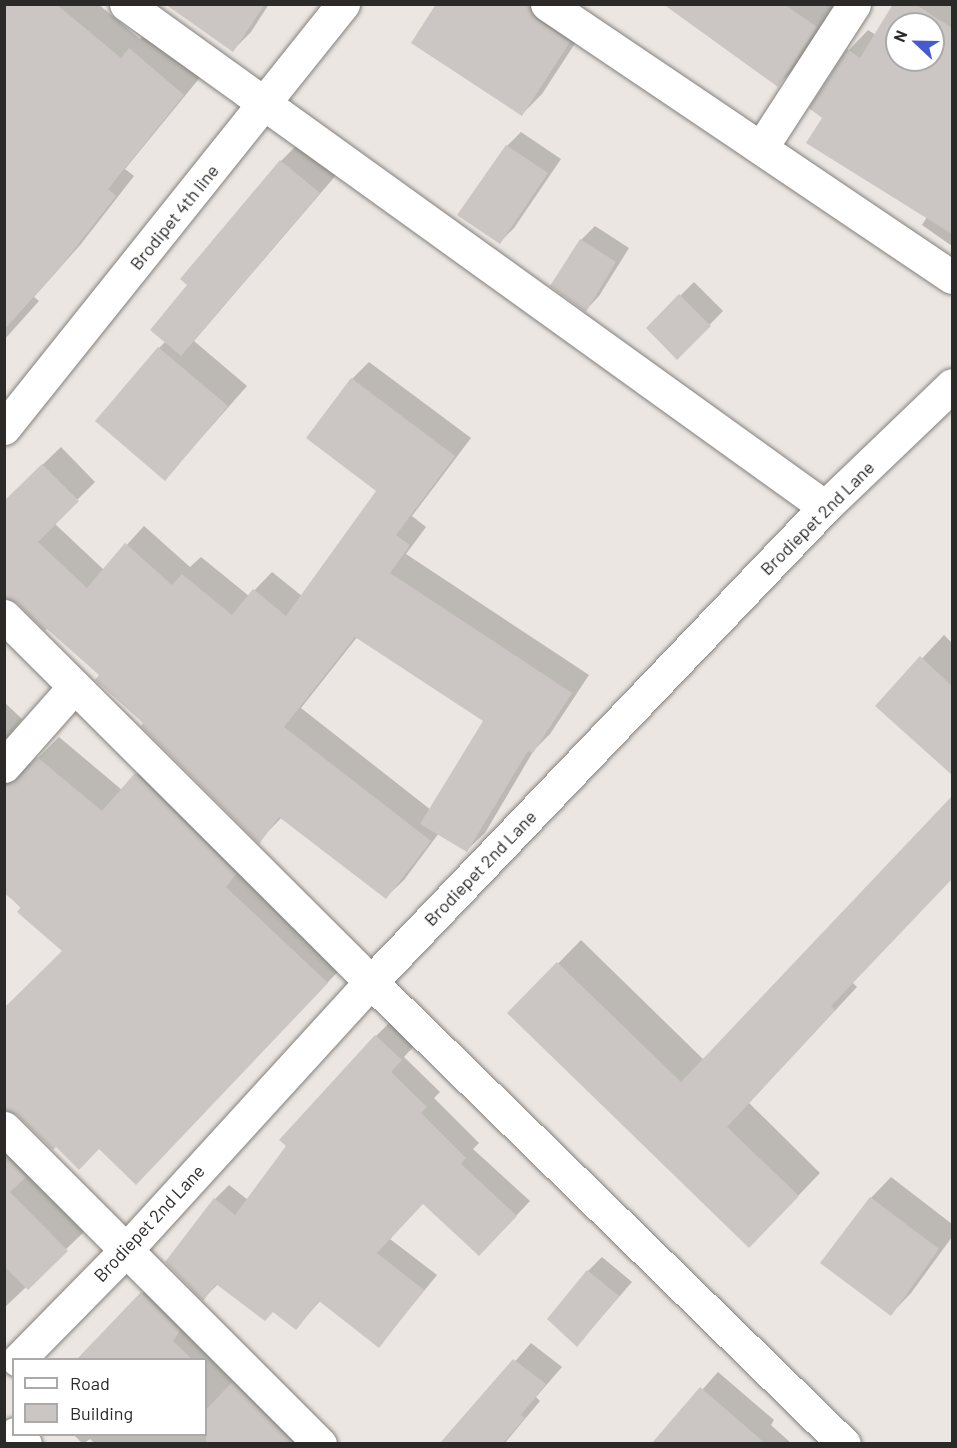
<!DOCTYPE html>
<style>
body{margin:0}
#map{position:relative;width:957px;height:1448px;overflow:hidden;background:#ebe6e2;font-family:Barlow,sans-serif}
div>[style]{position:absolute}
.shadow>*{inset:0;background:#0003}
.building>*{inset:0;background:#cbc6c3}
.roads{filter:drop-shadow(0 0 2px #84807d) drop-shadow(0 0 2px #84807d)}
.minor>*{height:33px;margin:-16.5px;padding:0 16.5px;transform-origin:16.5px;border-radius:16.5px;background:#fff}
.tertiary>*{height:33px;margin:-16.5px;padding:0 16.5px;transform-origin:16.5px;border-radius:16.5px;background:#fff}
span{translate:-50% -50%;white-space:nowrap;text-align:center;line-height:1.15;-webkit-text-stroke:4.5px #fff;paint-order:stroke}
.street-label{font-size:18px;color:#2c2a29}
.frame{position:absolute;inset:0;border:6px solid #2c2a29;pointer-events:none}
.legend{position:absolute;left:12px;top:1358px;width:195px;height:78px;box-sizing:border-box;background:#fff;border:2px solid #abaaa9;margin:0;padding:8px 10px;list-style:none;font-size:18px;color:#2c2a29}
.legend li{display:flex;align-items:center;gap:12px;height:30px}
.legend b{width:30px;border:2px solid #abaaa9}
.north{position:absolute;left:885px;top:12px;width:60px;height:60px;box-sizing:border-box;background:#fff;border:2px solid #abaaa9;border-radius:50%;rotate:292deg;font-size:16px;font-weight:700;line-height:24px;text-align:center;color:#2c2a29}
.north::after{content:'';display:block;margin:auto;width:21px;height:27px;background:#455bcf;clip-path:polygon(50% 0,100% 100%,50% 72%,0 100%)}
</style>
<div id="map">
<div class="shadow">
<div style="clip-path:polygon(4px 4px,98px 4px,140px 39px,149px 30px,202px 75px,125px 169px,134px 176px,81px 244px,34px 297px,39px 301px,4px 340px)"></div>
<div style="clip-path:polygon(169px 4px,269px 4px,251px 32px,233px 50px)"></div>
<div style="clip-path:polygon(438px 4px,566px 4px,589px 22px,542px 94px,522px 114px)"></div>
<div style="clip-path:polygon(667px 4px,833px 4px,836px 7px,798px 65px,778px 85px)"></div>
<div style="clip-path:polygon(evenodd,895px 4px,952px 4px,952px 246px,922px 225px,927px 217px,824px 117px,811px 108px,849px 50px,868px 30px,876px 35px,895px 4px,897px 24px,933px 24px,933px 60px,897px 60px,897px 24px)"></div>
<div style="clip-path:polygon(521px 132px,561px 159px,514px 228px,500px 242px,459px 215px,507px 146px)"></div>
<div style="clip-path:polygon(300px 142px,337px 174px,194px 341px,247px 386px,165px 479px,159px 348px,166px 341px,190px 285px,281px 161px)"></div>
<div style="clip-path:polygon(595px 226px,629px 248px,599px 296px,586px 310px,581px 240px)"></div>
<div style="clip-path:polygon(694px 282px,723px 311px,677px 358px,648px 328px)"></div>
<div style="clip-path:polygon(evenodd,369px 362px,471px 438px,412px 516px,426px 527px,406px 554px,589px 675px,550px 734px,534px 750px,485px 833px,467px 850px,439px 833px,404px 880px,386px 897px,282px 817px,259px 841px,101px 675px,4px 502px,61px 447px,95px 482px,54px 523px,104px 570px,144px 526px,190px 567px,201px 557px,249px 596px,272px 572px,302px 596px,378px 491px,352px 379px,369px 362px,358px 636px,485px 720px,431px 810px,301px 708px,358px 636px)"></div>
<div style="clip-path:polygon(944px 635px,952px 643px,952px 773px,878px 706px)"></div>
<div style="clip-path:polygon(4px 702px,22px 719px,6px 739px,23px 764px,33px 763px,59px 737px,122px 790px,157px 753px,348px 961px,157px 1162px,64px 951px,4px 891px)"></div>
<div style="clip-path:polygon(952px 798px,952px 878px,852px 982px,857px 987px,749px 1103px,820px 1173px,772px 1223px,510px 1013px,581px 940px,704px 1060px)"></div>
<div style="clip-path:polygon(390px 1022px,415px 1045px,404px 1057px,440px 1092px,434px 1098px,479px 1143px,473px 1149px,530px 1201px,493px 1240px,423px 1203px,390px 1239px,437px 1275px,379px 1346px,321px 1300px,296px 1328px,274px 1311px,218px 1284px,203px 1299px,215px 1199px,229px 1185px,248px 1200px,376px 1036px)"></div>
<div style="clip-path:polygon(4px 1147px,84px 1232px,4px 1308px)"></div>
<div style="clip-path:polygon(891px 1177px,952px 1224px,952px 1237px,911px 1293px,891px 1314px,871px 1198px)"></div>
<div style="clip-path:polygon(602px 1257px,632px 1282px,577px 1345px,588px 1271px)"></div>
<div style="clip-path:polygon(160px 1275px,327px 1444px,95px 1444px,90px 1439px,83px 1444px,73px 1434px,206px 1434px,206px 1360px,79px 1360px)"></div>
<div style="clip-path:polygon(531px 1343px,562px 1367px,536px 1397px,540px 1401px,504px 1444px,443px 1444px)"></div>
<div style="clip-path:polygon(718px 1372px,774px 1420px,771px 1425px,792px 1444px,654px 1444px)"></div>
</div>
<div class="building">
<div style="clip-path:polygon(4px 4px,56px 4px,121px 58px,129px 48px,184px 95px,108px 189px,116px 196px,62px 265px,4px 330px)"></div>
<div style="clip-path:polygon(165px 4px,265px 4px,233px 52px)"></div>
<div style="clip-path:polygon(436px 4px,529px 4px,536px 19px,570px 42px,522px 116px,411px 43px)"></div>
<div style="clip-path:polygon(663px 4px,784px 4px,817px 27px,778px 87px)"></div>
<div style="clip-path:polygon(evenodd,893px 4px,915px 4px,952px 28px,952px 234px,806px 143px,822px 118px,809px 108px,847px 49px,860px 58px,893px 4px,897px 24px,933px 24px,933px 60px,897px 60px,897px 24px)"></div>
<div style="clip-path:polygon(506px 145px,548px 173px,500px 244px,457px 215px)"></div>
<div style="clip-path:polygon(280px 160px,320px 193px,181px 356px,150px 330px,187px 285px,180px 279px)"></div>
<div style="clip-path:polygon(580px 239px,616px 262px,586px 312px,550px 286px)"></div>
<div style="clip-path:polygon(679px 294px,711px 326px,677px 360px,646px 328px)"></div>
<div style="clip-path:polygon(158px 347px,228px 406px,165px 481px,95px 421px)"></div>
<div style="clip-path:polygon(351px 378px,455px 456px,396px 535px,410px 545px,390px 573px,572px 693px,533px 753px,528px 751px,467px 852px,420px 824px,483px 721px,355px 637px,284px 727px,431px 841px,386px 899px,279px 817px,259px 844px,141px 726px,143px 723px,95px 680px,99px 675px,47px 629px,45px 631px,17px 603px,4px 598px,4px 501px,42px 464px,79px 501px,38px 542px,87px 588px,125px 543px,172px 585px,182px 574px,232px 615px,253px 589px,286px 616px,376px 491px,306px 438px)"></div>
<div style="clip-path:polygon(920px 656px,952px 686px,952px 775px,875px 706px)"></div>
<div style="clip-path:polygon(37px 757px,102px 811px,135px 773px,236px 874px,226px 887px,328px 983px,136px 1185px,99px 1149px,79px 1170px,56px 1147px,53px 1150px,17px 1115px,4px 1110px,4px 1008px,62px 951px,17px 912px,21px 907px,4px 893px,4px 788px,18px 778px)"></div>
<div style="clip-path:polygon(952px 796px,952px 879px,831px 1006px,835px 1010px,727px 1127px,799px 1196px,749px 1248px,507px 1013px,557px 962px,681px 1082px)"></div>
<div style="clip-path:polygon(375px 1035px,402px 1060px,391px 1072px,427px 1107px,421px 1113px,466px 1158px,461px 1164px,517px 1216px,479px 1256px,423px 1204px,377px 1253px,424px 1290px,379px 1348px,319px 1301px,296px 1330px,273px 1312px,265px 1321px,216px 1284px,203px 1301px,165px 1262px,214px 1198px,235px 1215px,286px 1146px,279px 1140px)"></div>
<div style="clip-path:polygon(4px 1155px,26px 1177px,10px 1192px,68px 1251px,28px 1290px,4px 1266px)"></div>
<div style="clip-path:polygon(870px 1197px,939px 1249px,891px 1316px,820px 1263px)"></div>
<div style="clip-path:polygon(587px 1270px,619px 1296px,577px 1347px,547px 1319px)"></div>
<div style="clip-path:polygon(141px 1292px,180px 1331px,173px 1341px,192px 1359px,77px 1359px)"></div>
<div style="clip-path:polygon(513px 1359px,546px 1384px,521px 1415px,525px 1418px,503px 1443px,440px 1443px)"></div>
<div style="clip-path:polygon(232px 1382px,293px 1443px,206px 1443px,206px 1410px)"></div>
<div style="clip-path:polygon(700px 1387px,765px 1443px,652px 1443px)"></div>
</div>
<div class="roads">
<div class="minor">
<div style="left:126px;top:4px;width:861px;rotate:35.74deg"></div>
<div style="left:547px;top:4px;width:488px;rotate:34deg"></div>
<div style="left:761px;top:148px;width:171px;rotate:-57.1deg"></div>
<div style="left:4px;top:616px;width:518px;rotate:44.92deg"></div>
<div style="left:371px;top:982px;width:661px;rotate:44.33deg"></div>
<div style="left:4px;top:766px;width:106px;rotate:-48.5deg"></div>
<div style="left:4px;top:1128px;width:447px;rotate:45deg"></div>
<div style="left:18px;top:1360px;width:153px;rotate:-45.5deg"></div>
<div style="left:125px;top:1251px;width:365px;rotate:-47.6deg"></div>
<div style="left:371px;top:982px;width:657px;rotate:-46.29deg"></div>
<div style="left:825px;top:507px;width:176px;rotate:-43.8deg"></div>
<div style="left:15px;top:1434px;width:14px;rotate:45deg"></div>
</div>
<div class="tertiary">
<div style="left:4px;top:428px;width:543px;rotate:-51.36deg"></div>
</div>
</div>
<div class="street-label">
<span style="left:174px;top:217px;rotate:-51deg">Brodipet 4th line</span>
<span style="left:817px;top:518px;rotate:-45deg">Brodiepet 2nd Lane</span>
<span style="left:480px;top:868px;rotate:-46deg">Brodiepet 2nd Lane</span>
<span style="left:149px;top:1223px;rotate:-47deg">Brodiepet 2nd Lane</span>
</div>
<div class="frame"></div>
<ul class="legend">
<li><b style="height:8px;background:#fff"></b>Road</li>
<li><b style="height:16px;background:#cbc6c3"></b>Building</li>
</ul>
<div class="north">N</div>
</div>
